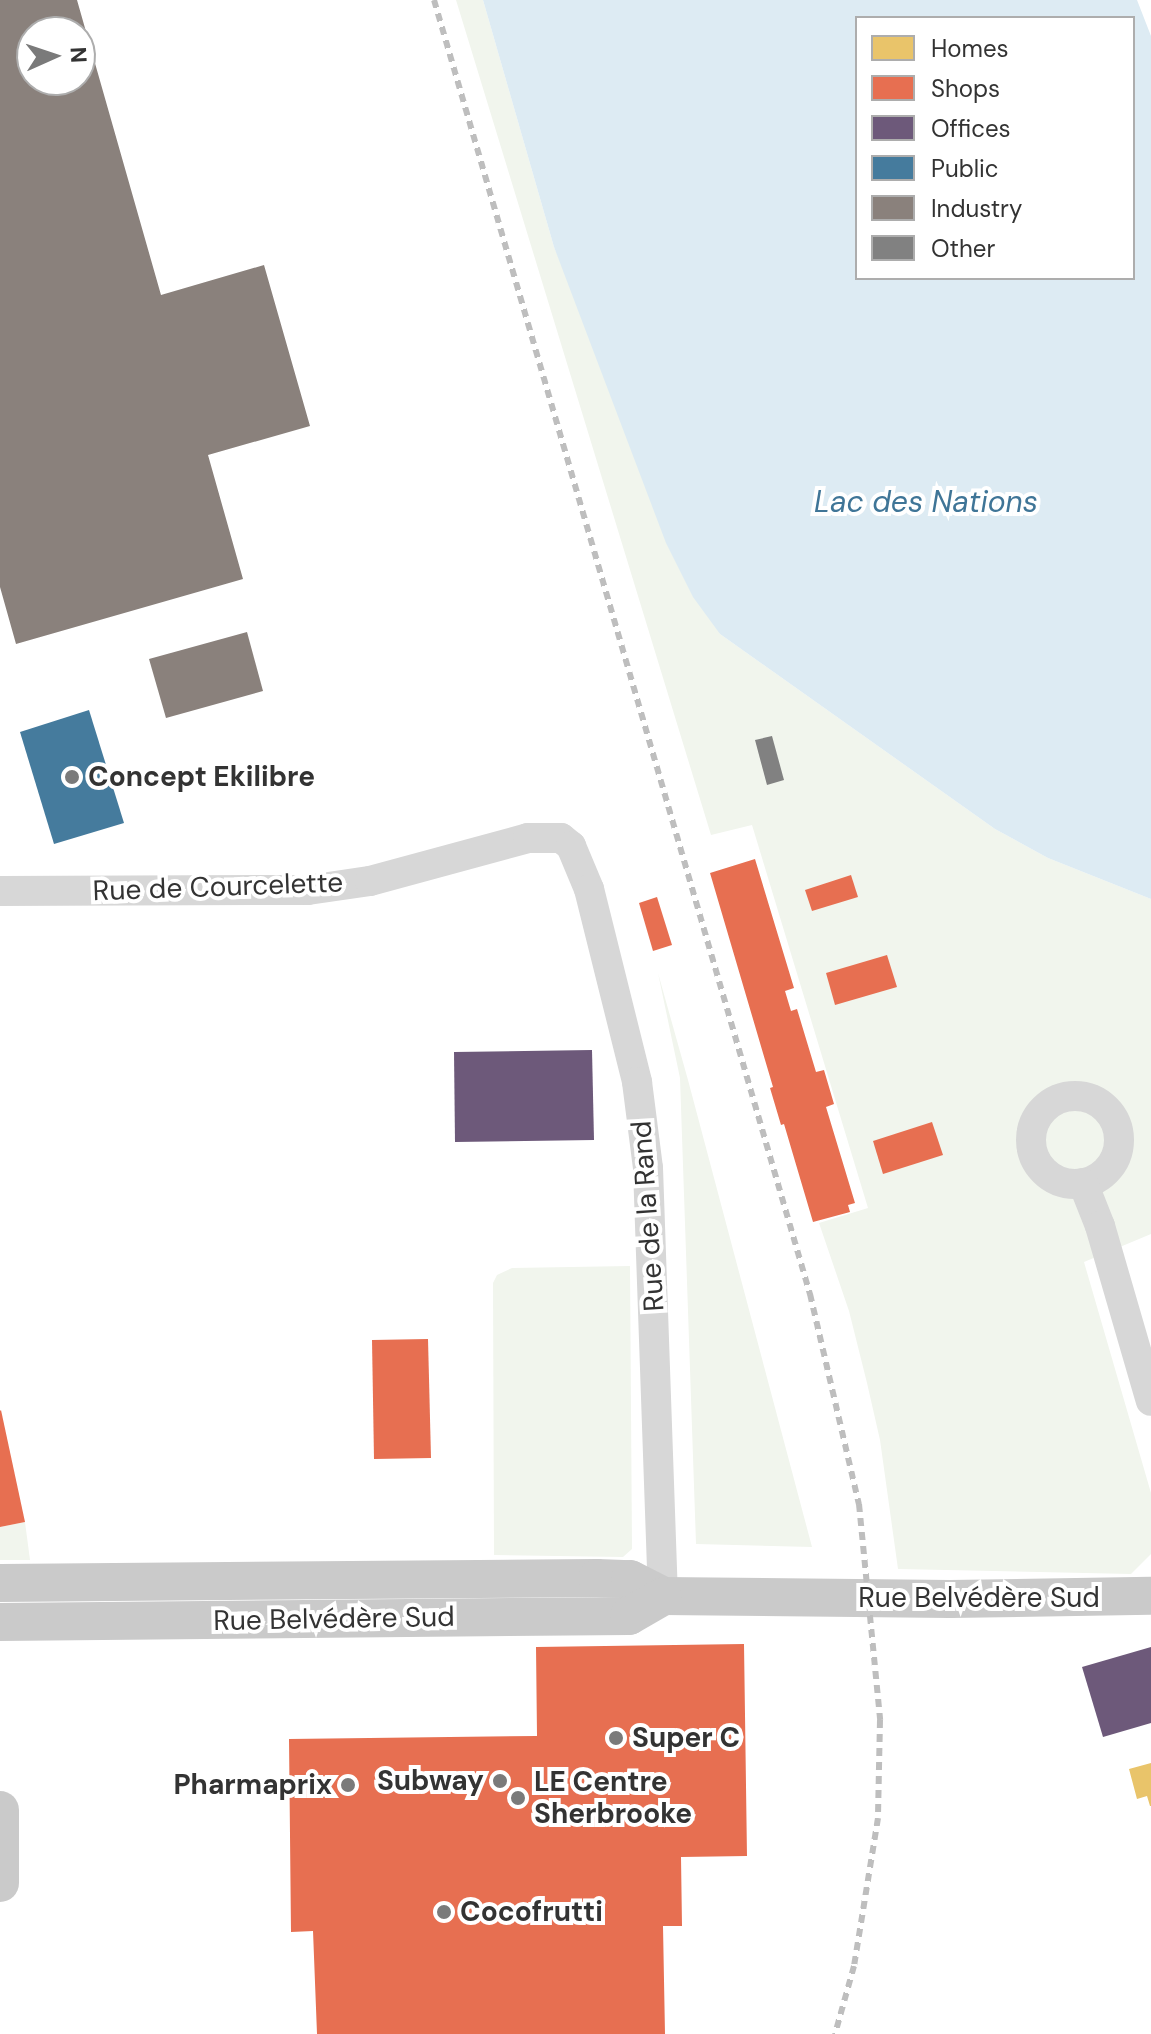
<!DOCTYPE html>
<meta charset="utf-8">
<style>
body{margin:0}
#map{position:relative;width:1151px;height:2034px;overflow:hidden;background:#fff;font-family:"DM Sans",sans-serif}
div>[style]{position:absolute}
.green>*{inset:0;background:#f1f5ed}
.water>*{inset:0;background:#ddebf3}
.homes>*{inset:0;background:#e9c46a}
.shops>*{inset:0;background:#e76f51}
.offices>*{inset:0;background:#6d597a}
.public>*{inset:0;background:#457b9d}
.industry>*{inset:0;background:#8a817c}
.building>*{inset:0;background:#818181}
.minor>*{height:30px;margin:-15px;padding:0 15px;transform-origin:15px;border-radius:15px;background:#d7d7d7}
.minor>.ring{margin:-15px;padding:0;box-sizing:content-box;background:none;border:30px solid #d7d7d7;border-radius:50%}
.major>*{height:38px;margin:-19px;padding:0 19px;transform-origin:19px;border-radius:19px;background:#cacaca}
.rail>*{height:6px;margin-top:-3px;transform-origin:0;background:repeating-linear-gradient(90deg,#bebebe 0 8px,transparent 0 14px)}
.dots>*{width:22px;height:22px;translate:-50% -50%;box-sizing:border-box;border:4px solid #fff;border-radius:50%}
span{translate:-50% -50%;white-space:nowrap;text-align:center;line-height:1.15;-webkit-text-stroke:8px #fff;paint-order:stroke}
.poi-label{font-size:28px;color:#333;font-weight:700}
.left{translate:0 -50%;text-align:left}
.right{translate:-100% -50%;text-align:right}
.street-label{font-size:28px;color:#333}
.water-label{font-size:30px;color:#3f7597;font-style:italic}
.legend{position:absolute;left:855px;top:16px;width:280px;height:264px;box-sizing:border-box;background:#fff;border:2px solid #adadad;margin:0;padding:10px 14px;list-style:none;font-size:24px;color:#333}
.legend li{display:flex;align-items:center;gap:16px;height:40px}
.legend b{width:40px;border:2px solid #adadad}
.north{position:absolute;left:16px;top:16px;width:80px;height:80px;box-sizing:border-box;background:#fff;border:2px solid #adadad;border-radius:50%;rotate:87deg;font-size:22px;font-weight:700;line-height:32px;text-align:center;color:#333}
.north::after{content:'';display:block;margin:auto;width:28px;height:36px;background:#7a7a7a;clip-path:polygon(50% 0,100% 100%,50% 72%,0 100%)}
</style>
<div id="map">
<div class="green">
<div style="clip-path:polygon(456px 0,483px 0,554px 247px,720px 634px,995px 829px,1048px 858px,1151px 899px,1151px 1234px,1084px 1262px,1151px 1493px,1151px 1554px,1131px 1574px,898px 1569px,880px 1440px,867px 1383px,849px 1311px,819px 1223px,868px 1208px,752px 825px,711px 835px)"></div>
<div style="clip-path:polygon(658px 973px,688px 1080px,812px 1547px,696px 1544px,680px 1078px)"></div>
<div style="clip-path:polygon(630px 1266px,632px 1549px,623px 1557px,494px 1555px,493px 1283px,497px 1275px,512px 1268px)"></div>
<div style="clip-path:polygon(25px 1522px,30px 1560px,0 1560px,0 1527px)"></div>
</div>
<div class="water">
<div style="clip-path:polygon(evenodd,483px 0,1137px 0,1151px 36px,1151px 899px,1048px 858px,995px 829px,720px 634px,693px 597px,666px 543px,554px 247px,483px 0,857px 18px,1133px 18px,1133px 278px,857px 278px,857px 18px)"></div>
</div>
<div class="homes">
<div style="clip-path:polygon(1151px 1763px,1151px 1806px,1150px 1806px,1147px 1796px,1137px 1799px,1129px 1769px)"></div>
</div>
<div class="shops">
<div style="clip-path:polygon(755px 859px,794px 988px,785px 991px,791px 1011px,797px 1009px,816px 1072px,824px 1070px,834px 1104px,826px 1107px,855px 1203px,848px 1205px,850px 1212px,813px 1222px,784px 1124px,781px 1125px,770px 1088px,773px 1087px,710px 873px)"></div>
<div style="clip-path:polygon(851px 875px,858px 897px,812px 911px,805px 890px)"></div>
<div style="clip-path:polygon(657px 897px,672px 945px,653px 951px,639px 903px)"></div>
<div style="clip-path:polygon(887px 955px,897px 987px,835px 1005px,826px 973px)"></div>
<div style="clip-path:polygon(932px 1122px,943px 1155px,883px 1174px,873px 1141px)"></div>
<div style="clip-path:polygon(428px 1339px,431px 1458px,374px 1459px,372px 1340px)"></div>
<div style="clip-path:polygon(1px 1410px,25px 1522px,0 1527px,0 1411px)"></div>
<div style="clip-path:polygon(744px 1644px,747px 1856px,681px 1857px,682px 1926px,663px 1926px,665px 2034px,317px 2034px,313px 1931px,291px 1932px,289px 1739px,537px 1736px,536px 1647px)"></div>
</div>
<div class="offices">
<div style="clip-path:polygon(592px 1050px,594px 1140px,455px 1142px,454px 1052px)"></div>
<div style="clip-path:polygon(1151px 1647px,1151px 1723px,1103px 1737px,1082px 1667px)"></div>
</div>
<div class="public">
<div style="clip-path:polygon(89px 710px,124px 823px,54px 844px,20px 732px)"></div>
</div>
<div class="industry">
<div style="clip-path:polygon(evenodd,0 0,77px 0,161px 295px,264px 265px,310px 426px,208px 455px,243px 579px,16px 644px,0 587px,0 0,32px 32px,80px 32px,80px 80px,32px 80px,32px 32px)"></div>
<div style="clip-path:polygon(247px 632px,263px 691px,166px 718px,149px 659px)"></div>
</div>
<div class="building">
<div style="clip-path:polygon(772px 736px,784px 780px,767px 785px,755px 740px)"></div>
</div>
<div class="minor">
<div style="left:0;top:891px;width:308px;rotate:-0.2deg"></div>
<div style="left:308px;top:890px;width:63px;rotate:-8.3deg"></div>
<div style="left:370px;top:881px;width:164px;rotate:-15.2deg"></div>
<div style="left:528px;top:838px;width:33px"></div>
<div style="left:561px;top:838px;width:13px;rotate:39deg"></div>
<div style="left:571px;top:846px;width:47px;rotate:67.3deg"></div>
<div style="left:589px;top:889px;width:199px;rotate:76deg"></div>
<div style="left:637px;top:1082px;width:87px;rotate:82.7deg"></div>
<div style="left:648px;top:1168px;width:428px;rotate:88deg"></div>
<div class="ring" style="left:1031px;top:1096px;width:58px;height:58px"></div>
<div style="left:1083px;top:1183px;width:46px;rotate:68.4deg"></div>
<div style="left:1100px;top:1226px;width:182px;rotate:73.8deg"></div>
</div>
<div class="major">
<div style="left:0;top:1583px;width:597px;rotate:-0.48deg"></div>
<div style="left:597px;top:1578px;width:33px;rotate:2deg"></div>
<div style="left:630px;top:1579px;width:37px;rotate:27deg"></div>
<div style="left:663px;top:1596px;width:287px;rotate:0.6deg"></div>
<div style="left:950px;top:1599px;width:201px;rotate:-0.9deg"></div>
<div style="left:0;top:1622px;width:629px;rotate:-0.55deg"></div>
<div style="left:629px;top:1616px;width:39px;rotate:-30deg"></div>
<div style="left:0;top:1810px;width:73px;rotate:90deg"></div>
</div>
<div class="rail">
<div style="left:434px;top:0;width:1348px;rotate:73.8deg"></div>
<div style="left:810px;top:1294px;width:216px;rotate:76.9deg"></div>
<div style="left:859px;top:1504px;width:217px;rotate:84.4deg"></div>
<div style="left:880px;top:1720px;width:98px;rotate:91.2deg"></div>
<div style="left:878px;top:1818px;width:150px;rotate:99.2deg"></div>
<div style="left:854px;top:1966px;width:71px;rotate:105.6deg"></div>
</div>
<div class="dots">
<div style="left:72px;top:777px;background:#7a7a7a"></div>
<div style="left:616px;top:1738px;background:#7a7a7a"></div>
<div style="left:500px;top:1781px;background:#7a7a7a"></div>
<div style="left:348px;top:1785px;background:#7a7a7a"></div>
<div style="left:518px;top:1798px;background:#7a7a7a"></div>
<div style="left:444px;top:1912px;background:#7a7a7a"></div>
</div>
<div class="poi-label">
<span class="left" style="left:88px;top:777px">Concept Ekilibre</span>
<span class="left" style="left:632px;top:1738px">Super C</span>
<span class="right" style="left:484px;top:1781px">Subway</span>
<span class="left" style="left:534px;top:1798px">LE Centre<br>Sherbrooke</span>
<span class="right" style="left:332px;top:1785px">Pharmaprix</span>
<span class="left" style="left:460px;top:1912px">Cocofrutti</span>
</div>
<div class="street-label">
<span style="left:218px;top:887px;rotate:-2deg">Rue de Courcelette</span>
<span style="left:648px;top:1216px;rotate:-94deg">Rue de la Rand</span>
<span style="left:979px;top:1598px">Rue Belvédère Sud</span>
<span style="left:334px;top:1619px;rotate:-1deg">Rue Belvédère Sud</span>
</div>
<div class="water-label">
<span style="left:926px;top:502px">Lac des Nations</span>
</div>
<ul class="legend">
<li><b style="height:22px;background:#e9c46a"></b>Homes</li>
<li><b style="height:22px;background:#e76f51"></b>Shops</li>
<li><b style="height:22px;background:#6d597a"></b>Offices</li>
<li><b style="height:22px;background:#457b9d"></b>Public</li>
<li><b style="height:22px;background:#8a817c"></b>Industry</li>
<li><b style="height:22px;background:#818181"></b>Other</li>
</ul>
<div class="north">N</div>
</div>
